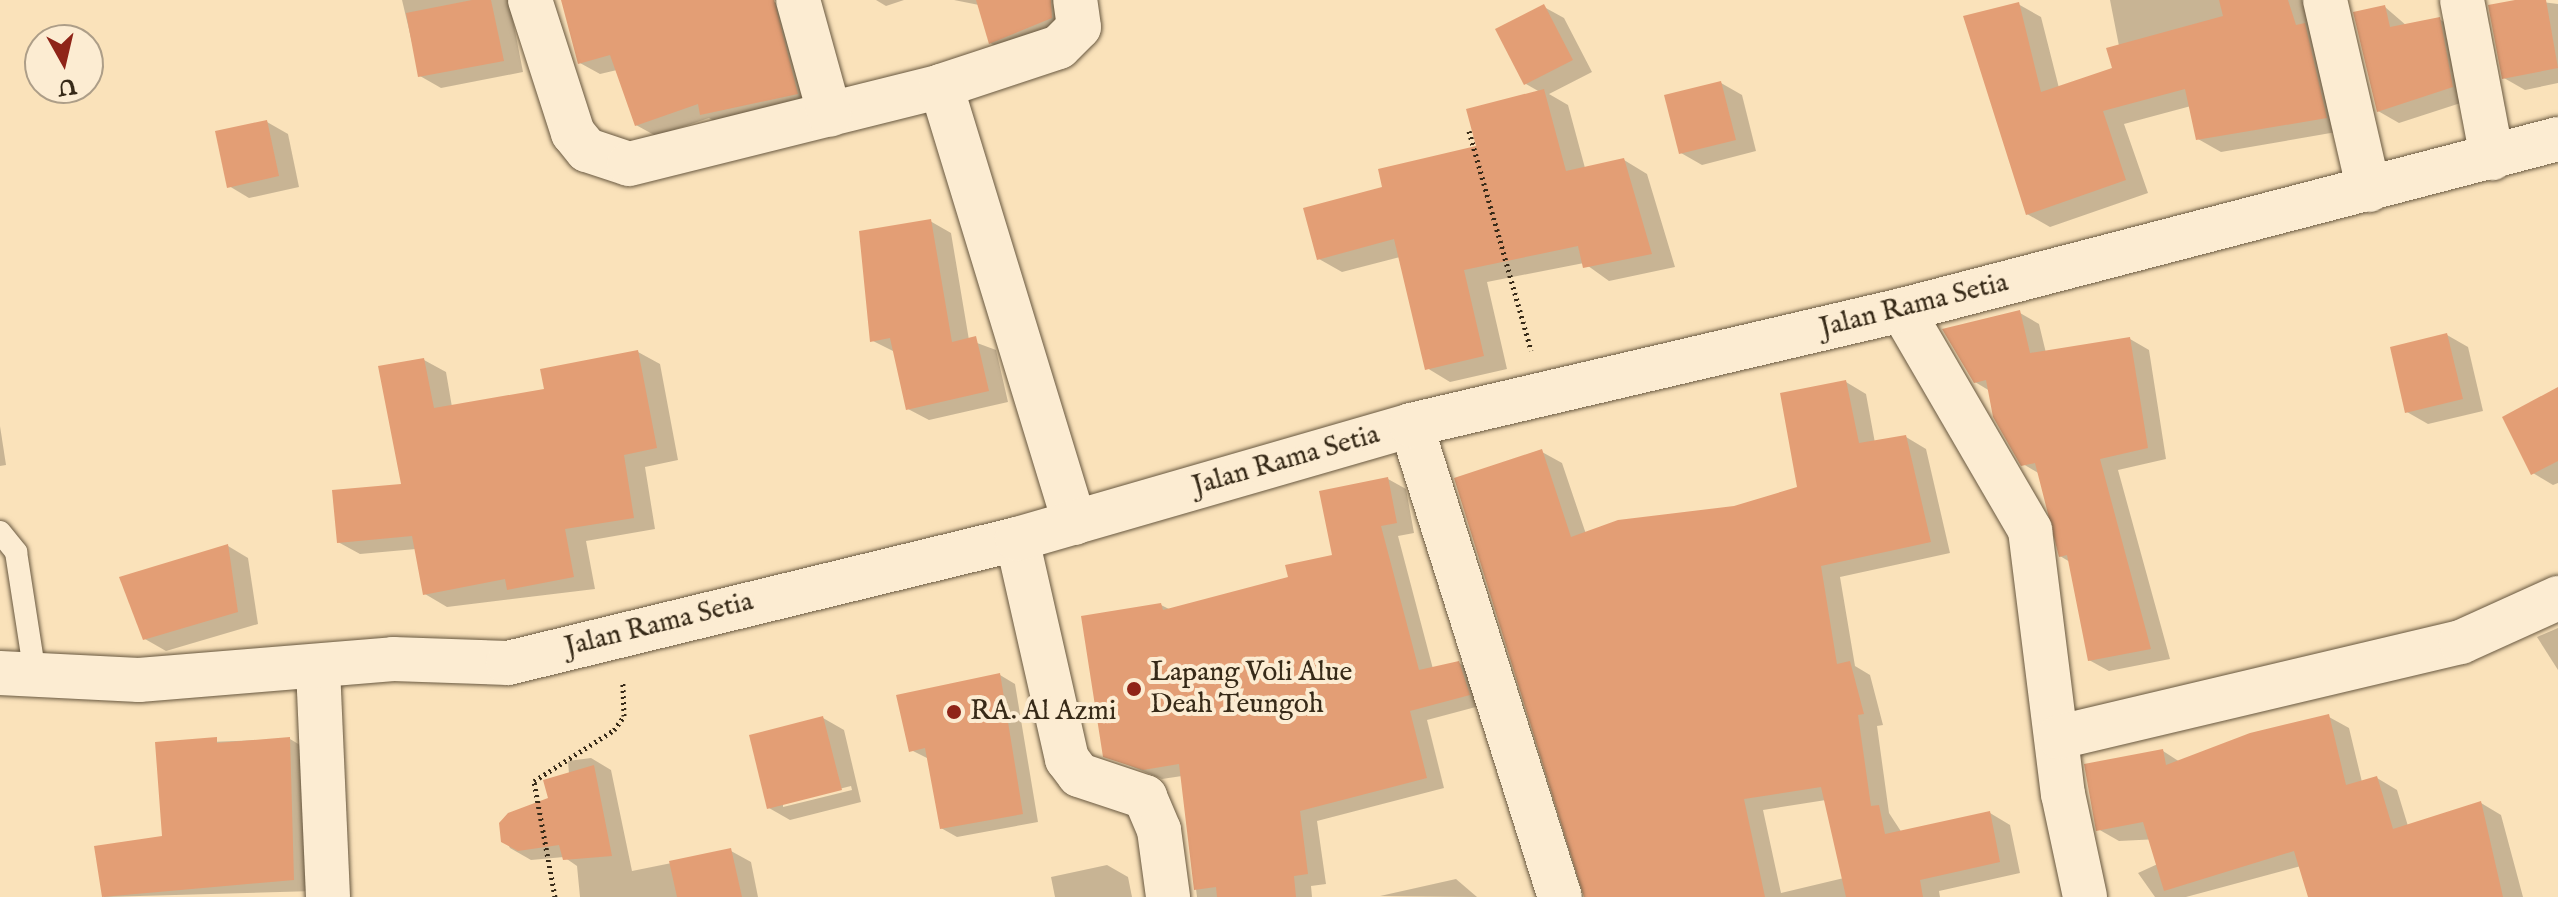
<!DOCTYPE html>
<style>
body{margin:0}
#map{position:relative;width:2558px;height:897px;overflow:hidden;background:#fae2ba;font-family:"IM FELL English",serif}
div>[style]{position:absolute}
.shadow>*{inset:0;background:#0003}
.building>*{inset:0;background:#e39e75}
.path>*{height:5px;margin-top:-2.5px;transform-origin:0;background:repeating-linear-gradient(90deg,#372a18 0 2px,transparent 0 6px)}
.roads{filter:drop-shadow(0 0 2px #685840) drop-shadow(0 0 2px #685840)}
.service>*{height:22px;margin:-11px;padding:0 11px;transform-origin:11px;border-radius:11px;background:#fcecd2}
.minor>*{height:44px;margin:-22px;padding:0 22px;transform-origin:22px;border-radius:22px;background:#fcecd2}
.tertiary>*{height:44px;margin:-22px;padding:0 22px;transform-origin:22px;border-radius:22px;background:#fcecd2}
.dots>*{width:22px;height:22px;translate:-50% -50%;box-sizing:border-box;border:4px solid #fcecd2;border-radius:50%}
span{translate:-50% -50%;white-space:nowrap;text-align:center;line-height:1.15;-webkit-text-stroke:8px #fcecd2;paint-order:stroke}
.street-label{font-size:28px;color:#372a18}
.poi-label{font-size:28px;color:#372a18}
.left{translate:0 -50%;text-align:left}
.north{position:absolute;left:24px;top:24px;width:80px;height:80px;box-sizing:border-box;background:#fcecd2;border:2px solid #ad9e88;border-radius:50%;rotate:172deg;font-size:22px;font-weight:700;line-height:32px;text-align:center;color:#372a18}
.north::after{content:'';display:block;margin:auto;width:28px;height:36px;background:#8f2418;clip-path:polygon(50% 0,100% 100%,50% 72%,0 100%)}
</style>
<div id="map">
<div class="shadow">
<div style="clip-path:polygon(402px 0,509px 0,523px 72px,441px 88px,420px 76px)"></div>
<div style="clip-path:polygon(563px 0,771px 0,794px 14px,817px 104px,722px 126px,709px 118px,656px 136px,636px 125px,617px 70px,600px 74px,580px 63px)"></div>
<div style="clip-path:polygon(876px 0,904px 0,886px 6px)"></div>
<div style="clip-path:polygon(954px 0,1065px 0,1071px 29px,1009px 54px,990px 43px,979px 5px)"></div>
<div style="clip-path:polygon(2110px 0,2307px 0,2348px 130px,2221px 152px,2198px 139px,2191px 106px,2124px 124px,2148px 193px,2050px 227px,2027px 214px,2018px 4px,2041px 17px,2059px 88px,2114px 69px,2119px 46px)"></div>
<div style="clip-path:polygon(2526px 0,2558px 4px,2558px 83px,2525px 90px,2504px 78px)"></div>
<div style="clip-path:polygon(1544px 7px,1564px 18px,1592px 72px,1549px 94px,1568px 105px,1585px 168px,1624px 160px,1647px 174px,1675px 267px,1609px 281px,1584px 263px,1487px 282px,1507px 369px,1450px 382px,1427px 368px,1400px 257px,1342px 272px,1319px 259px,1384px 188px,1478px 147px,1540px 92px,1526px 84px)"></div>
<div style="clip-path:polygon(2385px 7px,2407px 26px,2439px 19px,2460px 31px,2473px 99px,2399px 123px,2378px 111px)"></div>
<div style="clip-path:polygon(1721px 83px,1742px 95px,1756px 151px,1702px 165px,1681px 153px)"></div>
<div style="clip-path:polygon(267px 122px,288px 134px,299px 187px,249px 198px,229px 186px)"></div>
<div style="clip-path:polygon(930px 221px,951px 233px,969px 340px,996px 350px,1008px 402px,929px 420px,908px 409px,895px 352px,871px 340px)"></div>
<div style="clip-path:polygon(2020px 313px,2039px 324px,2046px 353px,2130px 339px,2149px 350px,2166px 459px,2118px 470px,2170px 659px,2109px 671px,2089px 660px,2070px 562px,2060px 556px,2040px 474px,2023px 464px,1990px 391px,1975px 382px)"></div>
<div style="clip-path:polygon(2447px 335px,2468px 347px,2483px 411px,2428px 424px,2407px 412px)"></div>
<div style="clip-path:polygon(638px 352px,660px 364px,678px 460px,645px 467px,655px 529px,586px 541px,595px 589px,447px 607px,425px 594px,416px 549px,360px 554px,338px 542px,404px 485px,424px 360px,446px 372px,452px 407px,547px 391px)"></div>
<div style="clip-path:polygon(evenodd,1846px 382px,1866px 394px,1875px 443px,1906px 437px,1926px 449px,1950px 553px,1840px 577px,1855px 666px,1870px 675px,1883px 725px,1877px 726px,1889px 813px,1902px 833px,1990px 813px,2010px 825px,2020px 873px,1939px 891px,1940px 897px,1585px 897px,1542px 452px,1562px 463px,1586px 534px,1735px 507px,1800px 489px,1846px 382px,1826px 800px,1844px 878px,1781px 893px,1763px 810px,1826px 800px)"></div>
<div style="clip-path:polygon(2558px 395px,2558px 483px,2553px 485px,2533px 473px)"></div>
<div style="clip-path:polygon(0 426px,6px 465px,0 466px)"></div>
<div style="clip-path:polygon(1388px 479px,1406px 489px,1414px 533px,1398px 536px,1433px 669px,1459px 663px,1477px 673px,1487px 704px,1427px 720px,1444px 788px,1317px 821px,1326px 884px,1311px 886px,1312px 897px,1197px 897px,1182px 776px,1162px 779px,1104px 755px,1161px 605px,1171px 610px,1290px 578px,1334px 556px)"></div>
<div style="clip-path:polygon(228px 546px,248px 558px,258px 624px,166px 651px,145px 639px)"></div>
<div style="clip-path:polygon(2558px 628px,2558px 670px,2537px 637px)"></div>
<div style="clip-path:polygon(1000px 675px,1015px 684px,1038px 822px,957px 837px,941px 828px,929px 759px,911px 750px)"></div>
<div style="clip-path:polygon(2329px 717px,2349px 728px,2362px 782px,2377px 778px,2397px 790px,2408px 826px,2481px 803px,2501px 815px,2523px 897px,2311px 897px,2301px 866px,2186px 897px,2155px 897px,2138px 873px,2219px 836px,2119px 841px,2098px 829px,2163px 751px,2180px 762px)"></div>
<div style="clip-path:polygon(evenodd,823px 718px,844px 730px,861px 802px,790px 820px,769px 808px,823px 718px,851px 786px,852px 790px,783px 807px,783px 803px,851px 786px)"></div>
<div style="clip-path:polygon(290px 739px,310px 751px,314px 891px,104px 897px,97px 847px,165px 838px,157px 744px)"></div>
<div style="clip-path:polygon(591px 758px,611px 770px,632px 871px,731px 851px,751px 862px,758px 897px,580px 897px,577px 866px,564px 857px,531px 860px,510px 848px,500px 830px,550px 799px,569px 774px,568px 761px)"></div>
<div style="clip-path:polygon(1107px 865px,1128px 877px,1132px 897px,1055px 897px,1051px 877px)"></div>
<div style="clip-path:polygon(1456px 879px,1477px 897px,1380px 896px)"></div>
</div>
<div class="building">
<div style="clip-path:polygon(472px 0,491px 0,504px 61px,418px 77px,406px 13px)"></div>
<div style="clip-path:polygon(561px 0,774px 0,798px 94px,700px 115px,698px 104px,635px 126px,610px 55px,578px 64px)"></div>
<div style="clip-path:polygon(976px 0,1051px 0,1052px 18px,989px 44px)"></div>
<div style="clip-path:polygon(2219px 0,2288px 0,2296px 25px,2305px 23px,2327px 118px,2196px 140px,2185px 89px,2103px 111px,2126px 180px,2026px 215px,1963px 16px,2019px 2px,2041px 92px,2112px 68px,2106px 48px,2223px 16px)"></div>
<div style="clip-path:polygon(2515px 0,2546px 0,2558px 68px,2502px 79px,2488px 5px)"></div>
<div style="clip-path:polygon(1544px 4px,1573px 60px,1524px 85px,1495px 29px)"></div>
<div style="clip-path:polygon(2385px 5px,2390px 27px,2440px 17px,2453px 87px,2377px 112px,2353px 12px)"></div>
<div style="clip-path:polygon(1721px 81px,1736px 140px,1679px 154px,1664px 95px)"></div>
<div style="clip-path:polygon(1544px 89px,1566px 171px,1624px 158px,1652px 254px,1583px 268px,1578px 246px,1464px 270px,1484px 356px,1425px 370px,1394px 239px,1317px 260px,1303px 208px,1382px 187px,1378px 169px,1476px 146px,1466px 109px)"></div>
<div style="clip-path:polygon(267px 120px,279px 176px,227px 188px,215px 131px)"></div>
<div style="clip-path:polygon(931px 219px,952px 342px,976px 336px,989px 391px,906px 410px,890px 338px,870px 342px,859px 231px)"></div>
<div style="clip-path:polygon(2020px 310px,2030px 353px,2130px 337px,2148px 448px,2100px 459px,2151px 649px,2088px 661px,2067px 555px,2059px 557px,2035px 463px,2021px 466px,1993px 417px,1986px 380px,1974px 383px,1942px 329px)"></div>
<div style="clip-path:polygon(2447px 333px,2463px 399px,2405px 413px,2390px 347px)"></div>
<div style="clip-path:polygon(638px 350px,657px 448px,624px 455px,634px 518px,565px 529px,574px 577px,507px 590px,505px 579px,423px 595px,412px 536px,337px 543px,332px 490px,401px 484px,378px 366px,424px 358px,434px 408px,544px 389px,540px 369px)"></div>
<div style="clip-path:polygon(1846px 380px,1859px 443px,1906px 435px,1931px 542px,1821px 566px,1837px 664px,1850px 661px,1864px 714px,1858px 715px,1871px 806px,1879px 805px,1885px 834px,1990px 811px,2000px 862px,1920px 880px,1923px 897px,1846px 897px,1821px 787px,1744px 799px,1765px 897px,1584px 897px,1454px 478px,1542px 449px,1571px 537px,1618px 520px,1734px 506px,1797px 487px,1780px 393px)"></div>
<div style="clip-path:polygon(2558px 387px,2558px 461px,2531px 475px,2502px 417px)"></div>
<div style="clip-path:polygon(1388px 477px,1397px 523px,1381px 526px,1419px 670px,1459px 661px,1470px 695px,1410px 711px,1427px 778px,1300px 811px,1308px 874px,1294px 876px,1296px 897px,1217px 897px,1216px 887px,1194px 890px,1179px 764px,1143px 770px,1103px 757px,1081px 616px,1161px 603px,1163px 610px,1288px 577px,1285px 565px,1332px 555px,1319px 491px)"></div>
<div style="clip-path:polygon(228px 544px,238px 612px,143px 640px,119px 577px)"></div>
<div style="clip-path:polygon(1000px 673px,1023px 814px,940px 829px,925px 748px,909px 752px,896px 695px)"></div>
<div style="clip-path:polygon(2329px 714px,2346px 785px,2377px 776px,2393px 829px,2481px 801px,2503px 897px,2308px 897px,2294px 851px,2164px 891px,2143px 822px,2096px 831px,2084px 764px,2163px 749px,2166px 765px,2250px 733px)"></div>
<div style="clip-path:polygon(823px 716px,842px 790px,767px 809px,749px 735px)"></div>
<div style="clip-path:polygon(217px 737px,217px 743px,290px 737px,294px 880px,102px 897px,94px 846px,162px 836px,155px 742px)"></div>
<div style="clip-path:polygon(594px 765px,612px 856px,563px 860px,559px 845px,518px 851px,501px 842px,499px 823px,508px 813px,548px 798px,543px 780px)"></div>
<div style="clip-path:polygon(731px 848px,742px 897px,677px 897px,669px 861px)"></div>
</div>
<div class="path">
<div style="left:1469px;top:131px;width:228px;rotate:74.2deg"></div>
<div style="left:555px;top:897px;width:118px;rotate:-100.3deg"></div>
<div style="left:534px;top:781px;width:95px;rotate:-32.5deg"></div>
<div style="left:614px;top:730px;width:17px;rotate:-54deg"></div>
<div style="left:624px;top:716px;width:35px;rotate:-92deg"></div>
</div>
<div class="roads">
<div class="service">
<div style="left:0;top:532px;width:26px;rotate:51deg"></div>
<div style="left:16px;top:552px;width:124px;rotate:81.2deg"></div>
</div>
<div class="minor">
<div style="left:530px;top:0;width:140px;rotate:72.1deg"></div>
<div style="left:573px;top:133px;width:22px;rotate:51deg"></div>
<div style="left:587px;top:150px;width:44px;rotate:18.4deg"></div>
<div style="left:629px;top:164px;width:322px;rotate:-14deg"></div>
<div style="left:941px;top:86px;width:124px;rotate:-18.3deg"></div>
<div style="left:1059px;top:47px;width:28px;rotate:-45deg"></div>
<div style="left:1079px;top:27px;width:27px;rotate:-98deg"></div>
<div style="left:798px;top:0;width:119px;rotate:74.5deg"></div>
<div style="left:2325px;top:0;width:195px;rotate:77deg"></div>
<div style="left:2462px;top:0;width:161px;rotate:79.2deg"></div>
<div style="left:941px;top:86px;width:457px;rotate:73deg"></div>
<div style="left:1902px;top:310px;width:255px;rotate:59.8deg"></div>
<div style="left:2030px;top:530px;width:266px;rotate:82.9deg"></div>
<div style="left:2063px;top:794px;width:105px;rotate:77.9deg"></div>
<div style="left:1411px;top:425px;width:495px;rotate:72.5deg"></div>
<div style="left:1017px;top:539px;width:226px;rotate:77.2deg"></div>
<div style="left:1067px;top:759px;width:20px;rotate:53deg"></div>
<div style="left:1079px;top:775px;width:70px;rotate:18.4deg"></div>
<div style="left:1145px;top:797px;width:36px;rotate:67deg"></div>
<div style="left:1159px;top:830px;width:68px;rotate:82.3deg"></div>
<div style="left:318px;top:668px;width:229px;rotate:87.5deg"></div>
<div style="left:2059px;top:737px;width:413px;rotate:-13.3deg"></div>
<div style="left:2461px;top:642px;width:107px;rotate:-24.4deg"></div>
</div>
<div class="tertiary">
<div style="left:0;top:673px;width:139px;rotate:2.9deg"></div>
<div style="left:139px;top:680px;width:255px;rotate:-4.7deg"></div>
<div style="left:393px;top:659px;width:115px;rotate:2deg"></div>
<div style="left:508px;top:663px;width:524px;rotate:-13.69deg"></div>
<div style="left:1017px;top:539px;width:410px;rotate:-16.1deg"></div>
<div style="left:1411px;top:425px;width:504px;rotate:-13.18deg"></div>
<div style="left:1902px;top:310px;width:678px;rotate:-14.61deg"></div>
</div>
</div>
<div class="dots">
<div style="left:1134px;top:689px;background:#8f2418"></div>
<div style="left:954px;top:712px;background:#8f2418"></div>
</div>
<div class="street-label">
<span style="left:1914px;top:306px;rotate:-14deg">Jalan Rama Setia</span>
<span style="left:1286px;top:461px;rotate:-16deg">Jalan Rama Setia</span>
<span style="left:659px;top:625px;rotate:-14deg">Jalan Rama Setia</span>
</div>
<div class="poi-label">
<span class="left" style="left:1150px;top:689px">Lapang Voli Alue<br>Deah Teungoh</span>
<span class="left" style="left:970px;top:712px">RA. Al Azmi</span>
</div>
<div class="north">U</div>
</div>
